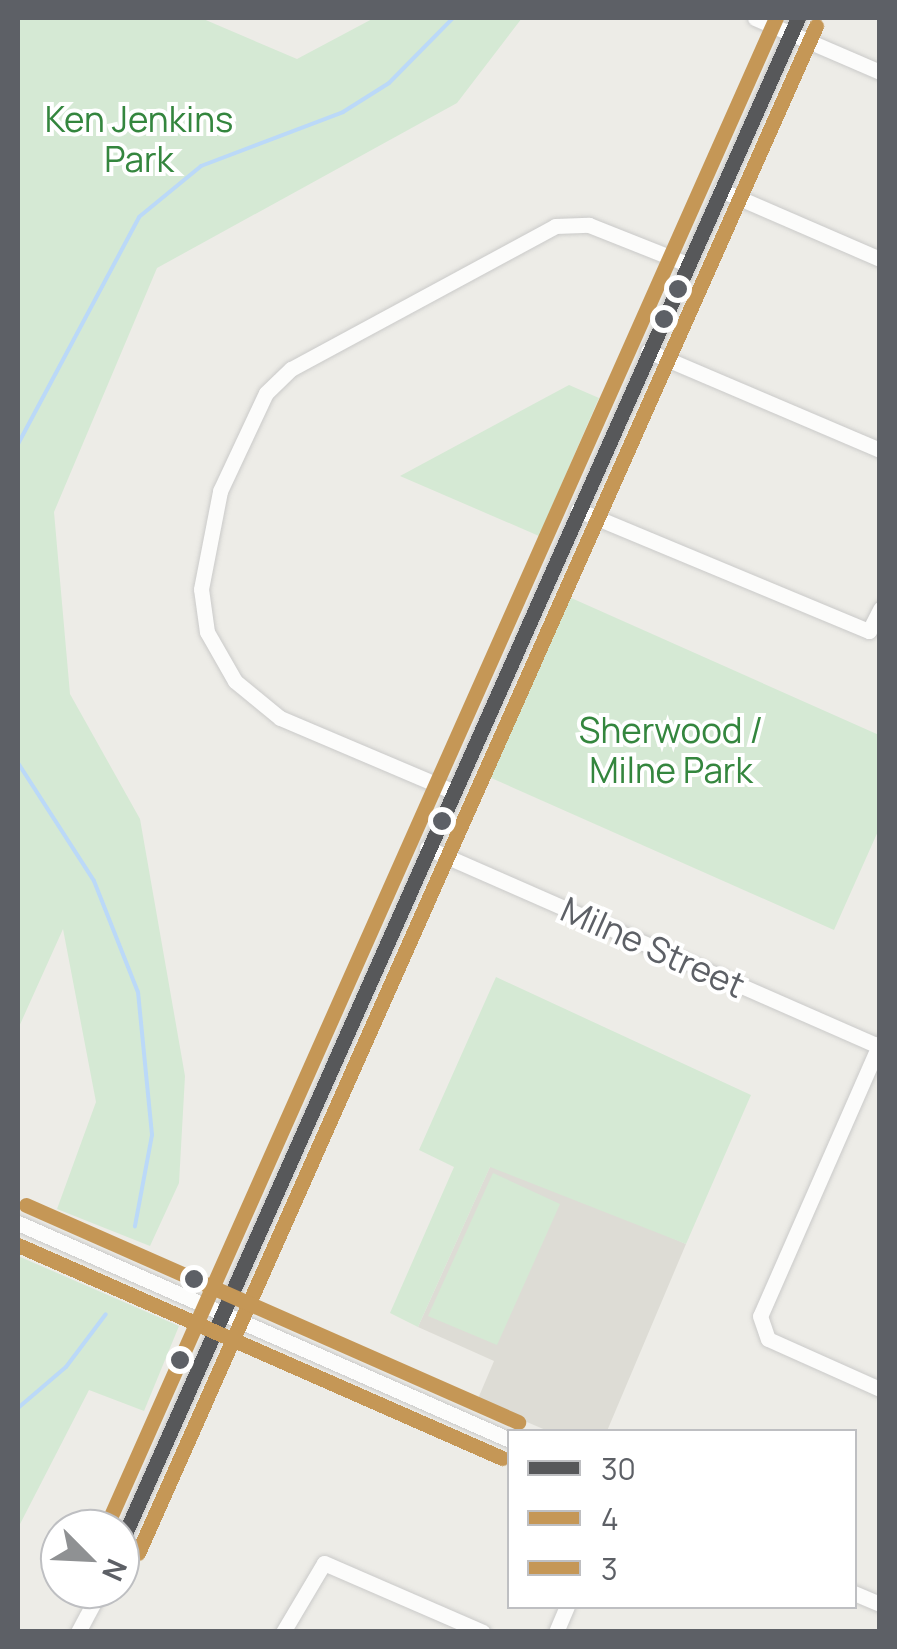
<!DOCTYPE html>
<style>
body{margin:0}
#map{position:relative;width:897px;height:1649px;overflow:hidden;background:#edece7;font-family:Manrope,sans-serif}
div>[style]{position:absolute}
.education>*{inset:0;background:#dddcd5}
.green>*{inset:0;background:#d5e9d4}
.stream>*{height:4px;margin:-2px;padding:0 2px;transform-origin:2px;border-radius:2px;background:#bbd9f8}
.roads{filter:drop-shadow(0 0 2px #cacac9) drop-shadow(0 0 2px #cacac9)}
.minor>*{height:15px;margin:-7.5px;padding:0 7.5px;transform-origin:7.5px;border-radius:7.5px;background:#fcfcfb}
.bus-1>*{height:15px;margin:-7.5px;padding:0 7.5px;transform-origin:7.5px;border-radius:7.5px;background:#57585a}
.bus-2>*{height:15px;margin:-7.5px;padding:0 7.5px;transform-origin:7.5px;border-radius:7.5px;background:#c59756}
.bus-3>*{height:15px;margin:-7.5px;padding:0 7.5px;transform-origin:7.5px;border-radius:7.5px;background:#c59756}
.dots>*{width:28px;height:28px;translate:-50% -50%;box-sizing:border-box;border:5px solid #fff;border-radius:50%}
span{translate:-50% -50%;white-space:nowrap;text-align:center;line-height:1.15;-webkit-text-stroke:8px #fff;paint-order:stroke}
.park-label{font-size:35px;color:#34863e}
.street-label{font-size:35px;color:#5d6066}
.frame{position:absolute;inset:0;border:20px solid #5d6066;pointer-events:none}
.legend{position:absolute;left:507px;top:1429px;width:350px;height:180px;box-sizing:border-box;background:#fff;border:2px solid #bebfc2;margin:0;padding:12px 18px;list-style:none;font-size:30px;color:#5d6066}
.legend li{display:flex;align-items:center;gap:20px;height:50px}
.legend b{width:50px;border:2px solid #bebfc2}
.north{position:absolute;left:40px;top:1509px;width:100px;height:100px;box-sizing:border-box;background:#fff;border:2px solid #bebfc2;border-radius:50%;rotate:114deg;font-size:28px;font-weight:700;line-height:40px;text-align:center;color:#5d6066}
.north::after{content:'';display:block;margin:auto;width:35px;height:45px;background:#8f9193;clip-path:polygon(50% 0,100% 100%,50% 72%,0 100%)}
</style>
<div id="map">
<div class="education">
<div style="clip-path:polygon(493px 1160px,686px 1244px,607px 1431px,548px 1431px,477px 1401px,494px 1361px,418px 1327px)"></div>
</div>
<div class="green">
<div style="clip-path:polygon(18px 18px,201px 18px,297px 59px,374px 18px,522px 18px,457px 103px,157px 268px,54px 512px,70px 694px,140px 819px,185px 1076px,179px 1183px,150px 1246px,57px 1209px,96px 1102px,63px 929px,18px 1029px)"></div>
<div style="clip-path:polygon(569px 385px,599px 398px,539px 536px,400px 476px)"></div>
<div style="clip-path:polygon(569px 597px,879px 735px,879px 829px,834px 930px,489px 777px)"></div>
<div style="clip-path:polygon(496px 977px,751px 1095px,686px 1244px,490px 1167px,418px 1327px,390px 1313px,454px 1167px,419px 1150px)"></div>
<div style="clip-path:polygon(493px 1173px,560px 1204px,497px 1345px,428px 1316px)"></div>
<div style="clip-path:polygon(18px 1256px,179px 1326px,144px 1411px,89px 1390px,18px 1528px)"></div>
</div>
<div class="stream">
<div style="left:18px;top:444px;width:257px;rotate:-61.9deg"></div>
<div style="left:139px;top:217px;width:80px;rotate:-39.4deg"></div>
<div style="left:201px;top:166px;width:152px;rotate:-20.8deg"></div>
<div style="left:343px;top:112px;width:54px;rotate:-32.2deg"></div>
<div style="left:389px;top:83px;width:91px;rotate:-45.4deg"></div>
<div style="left:18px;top:763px;width:140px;rotate:57.2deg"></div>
<div style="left:94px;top:881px;width:119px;rotate:68.4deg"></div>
<div style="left:138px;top:992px;width:144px;rotate:84.4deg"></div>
<div style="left:152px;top:1135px;width:93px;rotate:100.6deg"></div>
<div style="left:18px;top:1408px;width:63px;rotate:-40.5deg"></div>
<div style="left:66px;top:1367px;width:66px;rotate:-53deg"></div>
</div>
<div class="roads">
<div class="minor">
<div style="left:755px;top:18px;width:136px;rotate:23.4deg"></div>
<div style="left:721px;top:190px;width:173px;rotate:23.5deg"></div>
<div style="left:648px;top:351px;width:252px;rotate:23.1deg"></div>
<div style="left:578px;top:510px;width:315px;rotate:22.6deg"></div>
<div style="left:869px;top:631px;width:25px;rotate:-63deg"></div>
<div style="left:452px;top:791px;width:187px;rotate:-157deg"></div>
<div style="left:280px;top:718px;width:58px;rotate:-140.6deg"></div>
<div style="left:235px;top:681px;width:56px;rotate:-119.7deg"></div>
<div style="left:207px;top:632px;width:43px;rotate:-97.9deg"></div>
<div style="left:201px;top:589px;width:100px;rotate:-79deg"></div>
<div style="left:220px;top:491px;width:108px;rotate:-64.9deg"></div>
<div style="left:266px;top:393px;width:35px;rotate:-44deg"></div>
<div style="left:291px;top:369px;width:300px;rotate:-28.4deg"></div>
<div style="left:555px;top:226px;width:34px;rotate:-2deg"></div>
<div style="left:589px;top:225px;width:105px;rotate:21.7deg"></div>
<div style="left:427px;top:848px;width:495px;rotate:23.7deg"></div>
<div style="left:880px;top:1043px;width:298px;rotate:113.7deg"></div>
<div style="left:760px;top:1316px;width:24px;rotate:71deg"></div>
<div style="left:768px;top:1339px;width:123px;rotate:24.1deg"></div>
<div style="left:18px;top:1223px;width:538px;rotate:23.8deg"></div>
<div style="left:120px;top:1545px;width:1671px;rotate:-66.06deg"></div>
<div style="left:854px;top:1593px;width:28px;rotate:23deg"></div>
<div style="left:78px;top:1632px;width:49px;rotate:-61.9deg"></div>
<div style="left:283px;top:1632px;width:80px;rotate:-59.3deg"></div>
<div style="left:324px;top:1563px;width:173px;rotate:23.5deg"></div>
<div style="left:556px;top:1632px;width:28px;rotate:-67deg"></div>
</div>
</div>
<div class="bus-1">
<div style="left:120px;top:1545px;width:1671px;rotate:-66.06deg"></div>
</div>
<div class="bus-2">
<div style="left:18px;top:1245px;width:529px;rotate:23.75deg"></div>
<div style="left:138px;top:1553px;width:1671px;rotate:-66.06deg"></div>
</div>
<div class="bus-3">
<div style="left:26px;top:1205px;width:538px;rotate:23.8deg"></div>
<div style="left:105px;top:1529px;width:1653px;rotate:-66.06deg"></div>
</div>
<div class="dots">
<div style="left:678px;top:289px;background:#5d6066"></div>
<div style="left:664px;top:319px;background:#5d6066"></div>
<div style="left:442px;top:821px;background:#5d6066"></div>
<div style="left:194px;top:1279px;background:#5d6066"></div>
<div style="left:180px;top:1360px;background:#5d6066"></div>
</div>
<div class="park-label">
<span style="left:139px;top:139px">Ken Jenkins<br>Park</span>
<span style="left:671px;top:750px">Sherwood /<br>Milne Park</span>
</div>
<div class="street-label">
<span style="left:653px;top:947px;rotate:24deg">Milne Street</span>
</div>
<div class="frame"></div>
<ul class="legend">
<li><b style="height:12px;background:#57585a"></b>30</li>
<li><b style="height:12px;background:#c59756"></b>4</li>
<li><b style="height:12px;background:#c59756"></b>3</li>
</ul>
<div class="north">N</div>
</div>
